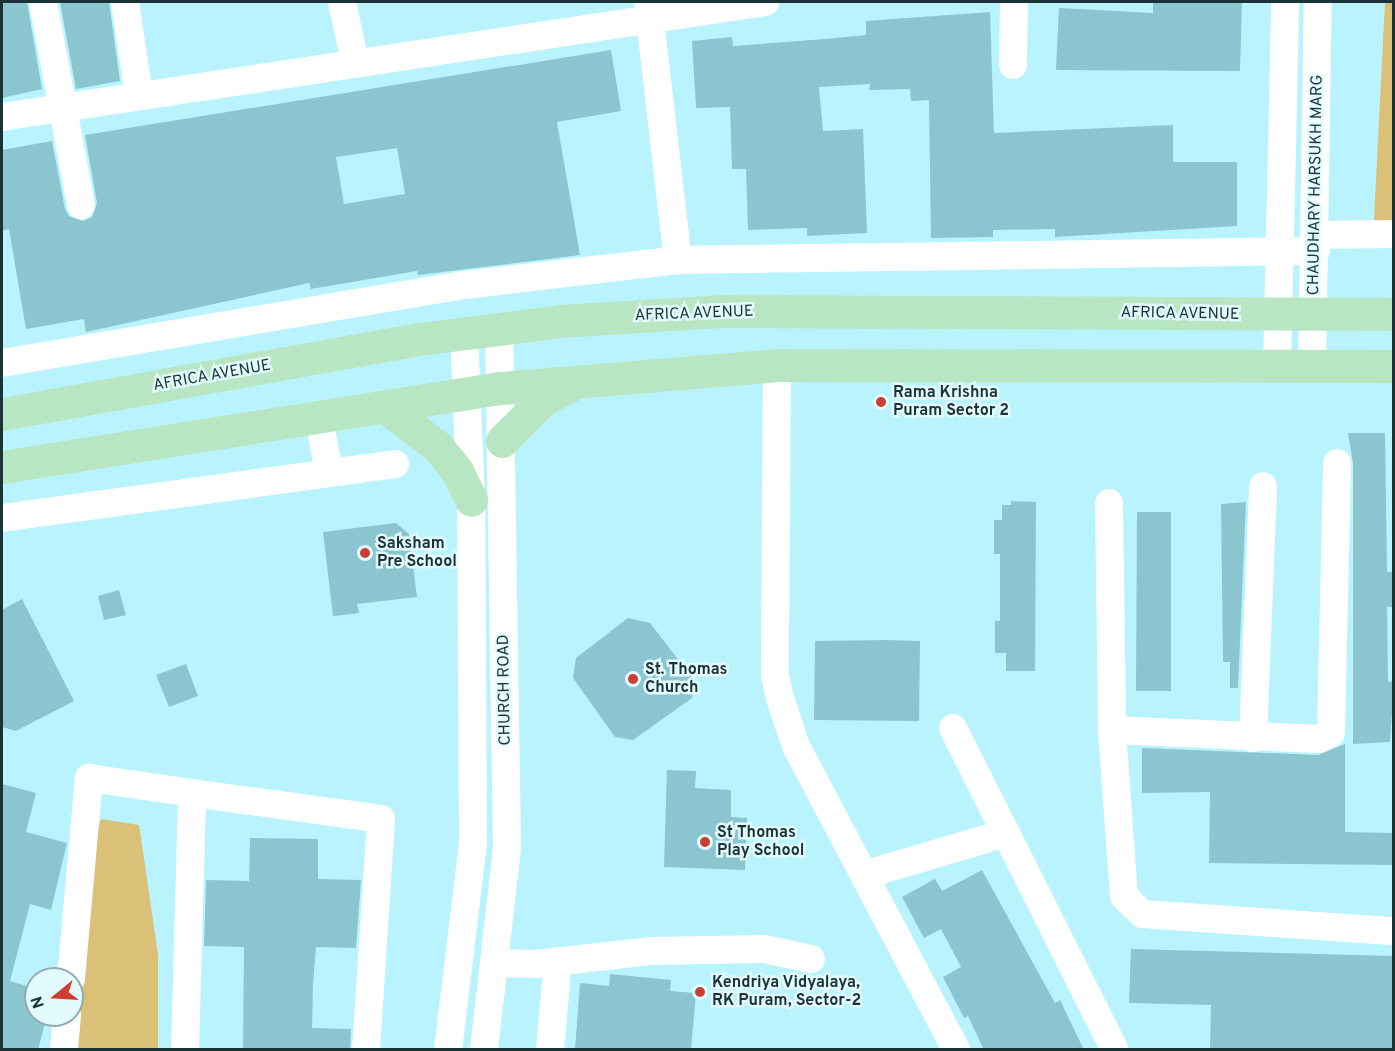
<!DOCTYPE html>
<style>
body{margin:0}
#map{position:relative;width:1395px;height:1051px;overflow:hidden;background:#b9f4fe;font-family:Overpass,sans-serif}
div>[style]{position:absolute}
.green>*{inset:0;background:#dbc077}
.building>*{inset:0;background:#8bc5cf}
.minor>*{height:28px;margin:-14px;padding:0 14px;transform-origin:14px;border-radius:14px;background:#fff}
.major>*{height:33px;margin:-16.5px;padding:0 16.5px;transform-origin:16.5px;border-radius:16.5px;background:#b9e6c2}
.dots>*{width:16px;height:16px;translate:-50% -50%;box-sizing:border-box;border:3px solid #e3fafe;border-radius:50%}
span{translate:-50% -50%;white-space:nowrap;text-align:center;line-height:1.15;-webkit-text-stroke:5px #e3fafe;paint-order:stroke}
.street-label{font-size:16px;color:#1b3336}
.poi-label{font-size:16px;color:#1b3336;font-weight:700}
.left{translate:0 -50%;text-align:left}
.frame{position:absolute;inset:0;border:3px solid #1b3336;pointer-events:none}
.north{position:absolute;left:24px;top:967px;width:60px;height:60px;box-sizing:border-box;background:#e3fafe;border:2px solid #93aaae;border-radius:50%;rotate:252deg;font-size:16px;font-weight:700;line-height:24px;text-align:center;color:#1b3336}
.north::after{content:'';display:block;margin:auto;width:21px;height:27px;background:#cc3e31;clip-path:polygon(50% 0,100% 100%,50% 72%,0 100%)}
</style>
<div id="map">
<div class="green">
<div style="clip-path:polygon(1385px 2px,1393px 2px,1393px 239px,1373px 239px)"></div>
<div style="clip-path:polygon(101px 819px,139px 825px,158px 954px,158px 1049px,76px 1050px,87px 866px)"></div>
</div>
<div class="building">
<div style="clip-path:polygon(2px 2px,27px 2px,42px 89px,2px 98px)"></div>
<div style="clip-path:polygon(60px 2px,109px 2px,120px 81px,76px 89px)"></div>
<div style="clip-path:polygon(1153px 2px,1242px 2px,1240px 71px,1056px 70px,1059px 8px,1153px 13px)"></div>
<div style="clip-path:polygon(990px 12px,994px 133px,1173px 125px,1173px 162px,1237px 162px,1237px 226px,1055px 237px,1055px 229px,993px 230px,993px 237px,931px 238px,929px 100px,911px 101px,910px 89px,869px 90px,870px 84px,819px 87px,823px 131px,863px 129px,867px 233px,807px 236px,807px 228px,748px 230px,746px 169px,732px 169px,730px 107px,696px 108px,692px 41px,732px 37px,733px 46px,825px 39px,866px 35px,866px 21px)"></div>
<div style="clip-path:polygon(evenodd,611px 50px,621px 111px,557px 122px,580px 255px,418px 275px,417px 271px,311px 289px,309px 283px,86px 332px,84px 319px,26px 329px,9px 229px,2px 231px,2px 150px,52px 141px,65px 209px,69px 216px,83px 221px,92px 217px,97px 203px,85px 135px,611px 50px,397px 148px,405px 194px,344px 204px,336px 157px,397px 148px)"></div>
<div style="clip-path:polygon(1348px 433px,1385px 433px,1387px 572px,1394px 572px,1394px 607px,1387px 607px,1388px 682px,1394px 681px,1390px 742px,1353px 744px,1353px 463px)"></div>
<div style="clip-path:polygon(1011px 501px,1036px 502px,1035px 671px,1006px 671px,1006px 653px,995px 653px,995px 621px,1000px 621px,1000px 554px,994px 554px,994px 520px,1002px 520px,1002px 505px,1011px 505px)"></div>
<div style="clip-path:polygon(1246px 502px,1238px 688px,1230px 688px,1230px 662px,1223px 662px,1221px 504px)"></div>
<div style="clip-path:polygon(1137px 512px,1171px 512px,1171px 691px,1136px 691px)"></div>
<div style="clip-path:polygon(396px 523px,409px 534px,417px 597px,357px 604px,359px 613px,333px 616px,323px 532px)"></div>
<div style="clip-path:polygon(119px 590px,126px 615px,104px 620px,98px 596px)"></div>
<div style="clip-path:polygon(22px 599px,74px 701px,16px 731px,2px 727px,2px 610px)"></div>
<div style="clip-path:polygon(628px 618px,650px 623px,694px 680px,692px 698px,633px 740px,615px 737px,573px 678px,576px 658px)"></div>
<div style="clip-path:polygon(887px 640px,920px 641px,919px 721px,814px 720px,815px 641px)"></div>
<div style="clip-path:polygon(186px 664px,198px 696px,169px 707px,156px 675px)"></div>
<div style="clip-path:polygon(1345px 744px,1345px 832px,1394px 833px,1394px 865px,1209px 863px,1210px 792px,1142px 793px,1142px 748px,1318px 755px)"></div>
<div style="clip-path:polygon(667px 770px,696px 771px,695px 788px,731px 790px,731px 817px,747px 818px,745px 870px,664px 867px)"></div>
<div style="clip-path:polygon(2px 784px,36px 793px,26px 832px,67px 843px,51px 910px,30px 904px,10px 981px,36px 989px,36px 1015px,47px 1015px,38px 1050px,2px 1050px)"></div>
<div style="clip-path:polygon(250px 838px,318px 839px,318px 879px,361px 880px,356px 948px,316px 947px,313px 984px,312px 1028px,351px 1029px,350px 1050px,243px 1050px,244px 947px,204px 946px,206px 880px,249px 881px)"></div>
<div style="clip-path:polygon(982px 870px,1055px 1003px,1060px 1000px,1084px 1050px,984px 1050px,968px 1016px,964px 1018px,943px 977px,961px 967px,941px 929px,924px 938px,902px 897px,935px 879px,942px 891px)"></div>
<div style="clip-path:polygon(1131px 949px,1394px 956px,1394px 1050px,1210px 1050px,1211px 1005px,1129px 1003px)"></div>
<div style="clip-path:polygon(610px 974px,671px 980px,670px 991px,696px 993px,691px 1050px,575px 1050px,580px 983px,609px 986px)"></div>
</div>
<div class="minor">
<div style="left:43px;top:2px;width:207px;rotate:79.4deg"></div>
<div style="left:125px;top:2px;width:95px;rotate:81.5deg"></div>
<div style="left:342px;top:2px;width:61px;rotate:77.8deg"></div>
<div style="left:648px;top:2px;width:260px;rotate:83.4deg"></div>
<div style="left:1013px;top:65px;width:63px;rotate:-89.1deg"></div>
<div style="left:2px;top:117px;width:772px;rotate:-8.57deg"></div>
<div style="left:1316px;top:235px;width:78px;rotate:-0.7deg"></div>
<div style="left:2px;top:363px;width:470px;rotate:-9.6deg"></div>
<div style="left:465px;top:285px;width:214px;rotate:-6.7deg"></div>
<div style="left:678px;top:260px;width:638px;rotate:-0.81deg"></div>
<div style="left:777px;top:365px;width:310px;rotate:90.4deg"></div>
<div style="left:775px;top:675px;width:24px;rotate:78deg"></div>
<div style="left:780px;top:698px;width:51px;rotate:71.6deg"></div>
<div style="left:796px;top:746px;width:344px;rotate:62.2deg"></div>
<div style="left:1277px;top:367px;width:365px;rotate:-88.7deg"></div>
<div style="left:1312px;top:368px;width:366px;rotate:-89.1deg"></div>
<div style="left:319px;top:419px;width:54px;rotate:79.3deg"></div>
<div style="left:1109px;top:503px;width:227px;rotate:89.2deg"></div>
<div style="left:1112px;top:730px;width:166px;rotate:85.9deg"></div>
<div style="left:1124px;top:896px;width:25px;rotate:45deg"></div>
<div style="left:1142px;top:914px;width:253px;rotate:3.9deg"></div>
<div style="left:2px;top:518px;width:397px;rotate:-7.8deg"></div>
<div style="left:953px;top:728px;width:360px;rotate:63.3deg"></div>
<div style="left:1112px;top:730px;width:207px;rotate:2.5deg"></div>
<div style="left:1319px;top:739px;width:13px;rotate:-27deg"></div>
<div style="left:1331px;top:733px;width:270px;rotate:-88.7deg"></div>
<div style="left:1253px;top:738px;width:252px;rotate:-87.7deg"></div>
<div style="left:864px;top:875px;width:148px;rotate:-16.5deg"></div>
<div style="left:495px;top:963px;width:41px;rotate:1.4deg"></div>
<div style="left:536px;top:964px;width:117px;rotate:-6.4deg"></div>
<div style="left:652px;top:951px;width:112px;rotate:-1deg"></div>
<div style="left:764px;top:949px;width:48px;rotate:12deg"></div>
<div style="left:71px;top:979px;width:202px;rotate:-84.9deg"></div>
<div style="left:89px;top:778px;width:104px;rotate:8.3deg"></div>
<div style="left:64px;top:1050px;width:35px;rotate:-85deg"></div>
<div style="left:185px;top:1050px;width:257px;rotate:-88.4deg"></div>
<div style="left:192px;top:793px;width:191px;rotate:7.8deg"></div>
<div style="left:381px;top:819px;width:231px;rotate:93.7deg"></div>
<div style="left:448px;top:1050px;width:209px;rotate:-83.1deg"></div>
<div style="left:473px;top:843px;width:343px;rotate:-90.3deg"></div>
<div style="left:471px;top:500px;width:166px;rotate:-92.4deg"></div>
<div style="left:484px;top:1050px;width:204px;rotate:-83.5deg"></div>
<div style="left:507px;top:847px;width:518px;rotate:-90.88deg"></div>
<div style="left:550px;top:1050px;width:89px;rotate:-84.9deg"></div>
</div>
<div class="major">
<div style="left:388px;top:409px;width:61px;rotate:37.1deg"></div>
<div style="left:437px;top:446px;width:32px;rotate:51deg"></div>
<div style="left:457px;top:471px;width:32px;rotate:64deg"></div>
<div style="left:2px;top:414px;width:425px;rotate:-10.2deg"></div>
<div style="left:420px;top:339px;width:141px;rotate:-7.3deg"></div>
<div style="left:560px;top:321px;width:162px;rotate:-3.5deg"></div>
<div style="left:722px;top:311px;width:672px;rotate:0.26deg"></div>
<div style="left:502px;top:441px;width:59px;rotate:-45deg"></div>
<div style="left:544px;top:399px;width:28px;rotate:-27deg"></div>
<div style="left:2px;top:467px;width:504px;rotate:-9.01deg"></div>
<div style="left:500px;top:388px;width:278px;rotate:-4.7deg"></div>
<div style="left:777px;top:365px;width:617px;rotate:0.09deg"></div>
</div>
<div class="dots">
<div style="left:881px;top:402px;background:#cc3e31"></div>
<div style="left:365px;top:553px;background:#cc3e31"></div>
<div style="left:633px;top:679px;background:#cc3e31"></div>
<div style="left:705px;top:842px;background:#cc3e31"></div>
<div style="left:700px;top:992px;background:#cc3e31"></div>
</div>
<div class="street-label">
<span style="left:1316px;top:185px;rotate:-89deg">CHAUDHARY HARSUKH MARG</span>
<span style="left:694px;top:314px;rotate:-2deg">AFRICA AVENUE</span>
<span style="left:1180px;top:314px;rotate:1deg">AFRICA AVENUE</span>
<span style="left:212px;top:376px;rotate:-10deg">AFRICA AVENUE</span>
<span style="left:505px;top:690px;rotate:-91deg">CHURCH ROAD</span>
</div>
<div class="poi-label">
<span class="left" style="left:893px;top:402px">Rama Krishna<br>Puram Sector 2</span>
<span class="left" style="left:377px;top:553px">Saksham<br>Pre School</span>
<span class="left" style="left:645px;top:679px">St. Thomas<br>Church</span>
<span class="left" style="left:717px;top:842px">St Thomas<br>Play School</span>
<span class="left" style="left:712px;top:992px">Kendriya Vidyalaya,<br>RK Puram, Sector-2</span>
</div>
<div class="frame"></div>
<div class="north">N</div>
</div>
